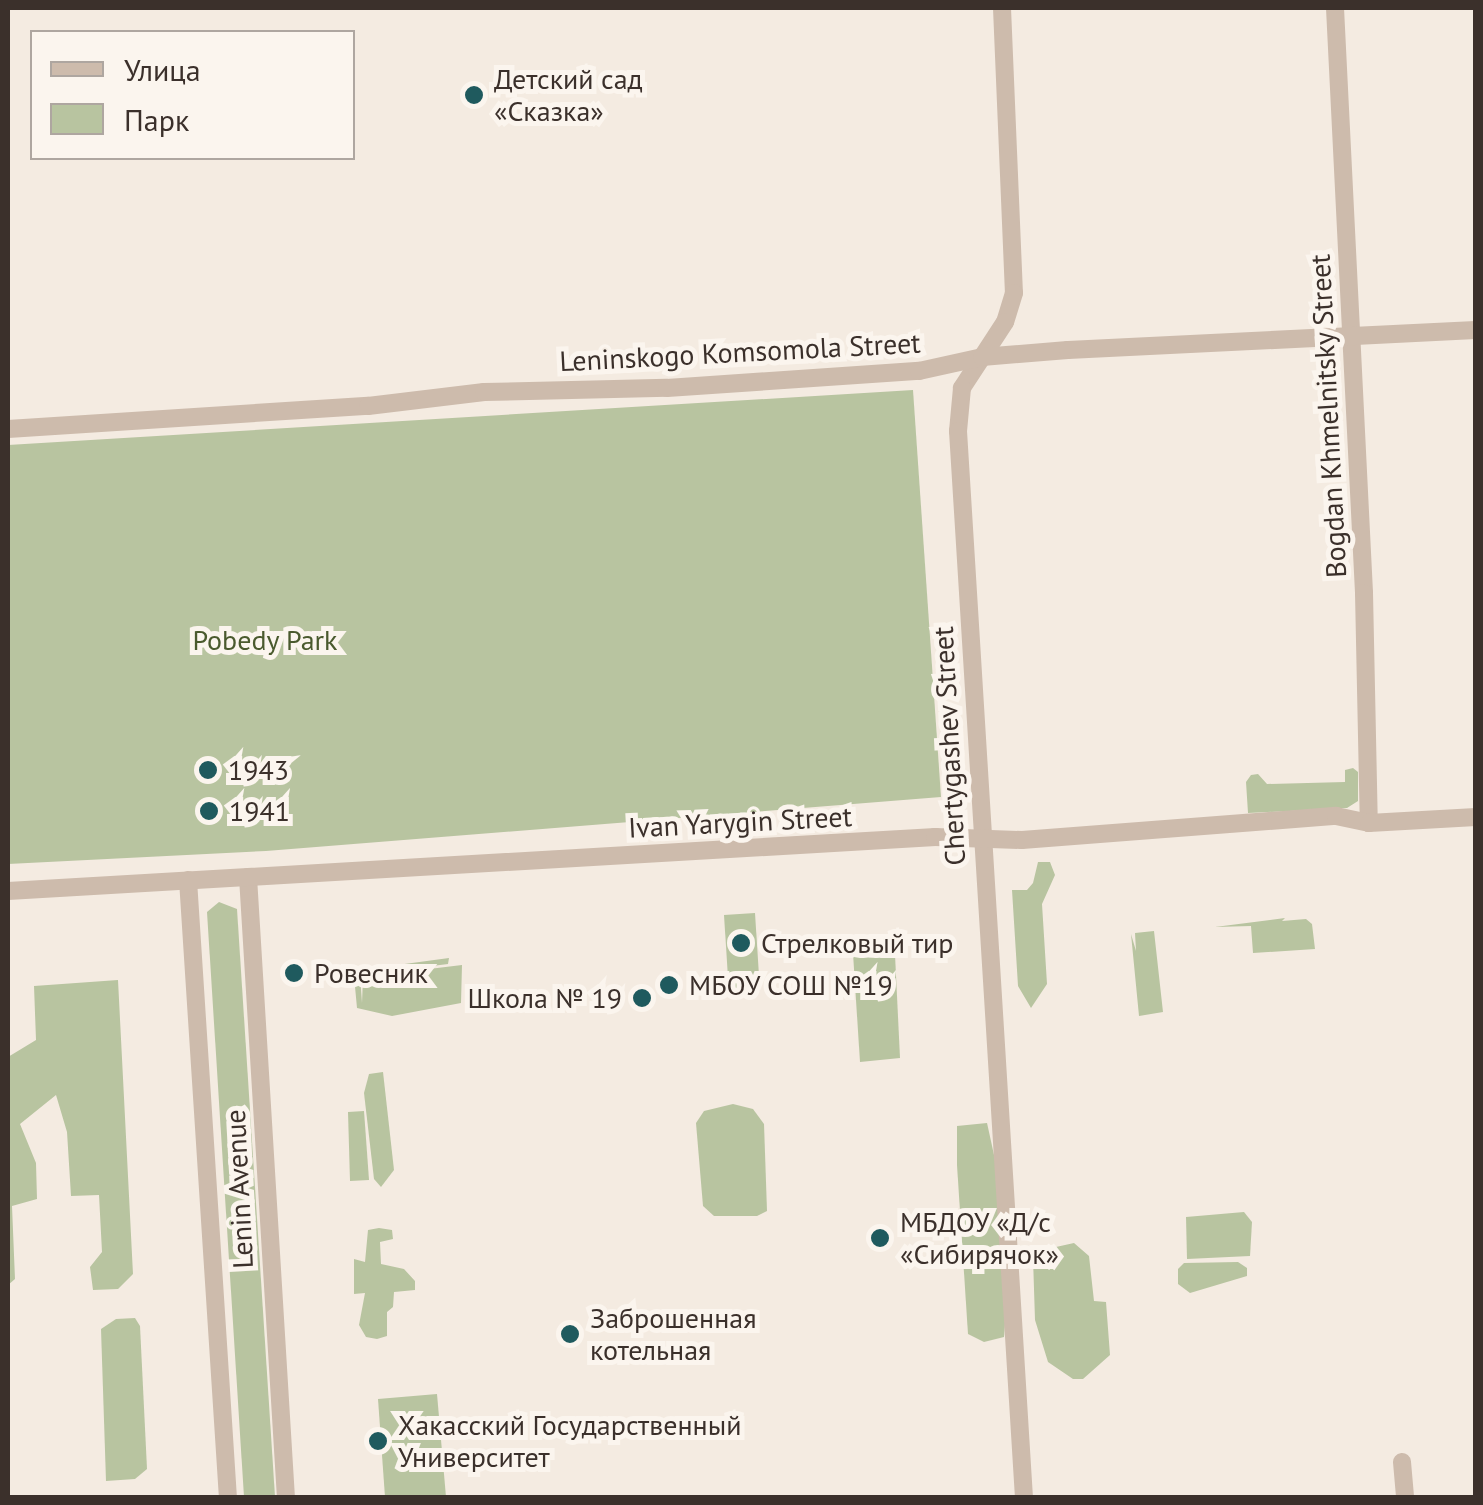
<!DOCTYPE html>
<meta charset="utf-8">
<style>
body{margin:0}
#map{position:relative;width:1483px;height:1505px;overflow:hidden;background:#f4ebe1;font-family:"PT Sans",sans-serif}
div>[style]{position:absolute}
.green>*{inset:0;background:#b8c4a0}
.minor>*{height:18px;margin:-9px;padding:0 9px;transform-origin:9px;border-radius:9px;background:#cdbbac}
.dots>*{width:28px;height:28px;translate:-50% -50%;box-sizing:border-box;border:5px solid #fbf5ee;border-radius:50%}
span{translate:-50% -50%;white-space:nowrap;text-align:center;line-height:1.15;-webkit-text-stroke:10px #fbf5ee;paint-order:stroke}
.poi-label{font-size:28px;color:#3b302b}
.left{translate:0 -50%;text-align:left}
.right{translate:-100% -50%;text-align:right}
.street-label{font-size:28px;color:#3b302b}
.park-label{font-size:28px;color:#4a5a2e}
.frame{position:absolute;inset:0;border:10px solid #3b302b;pointer-events:none}
.legend{position:absolute;left:30px;top:30px;width:325px;height:130px;box-sizing:border-box;background:#fbf5ee;border:2px solid #aea6a0;margin:0;padding:12px 18px;list-style:none;font-size:30px;color:#3b302b}
.legend li{display:flex;align-items:center;gap:20px;height:50px}
.legend b{width:50px;border:2px solid #aea6a0}
</style>
<div id="map">
<div class="green">
<div style="clip-path:polygon(913px 390px,941px 797px,266px 851px,8px 864px,8px 445px)"></div>
<div style="clip-path:polygon(1353px 768px,1358px 772px,1358px 801px,1347px 808px,1248px 813px,1246px 782px,1251px 775px,1258px 774px,1267px 784px,1345px 782px,1345px 770px)"></div>
<div style="clip-path:polygon(1038px 862px,1050px 862px,1055px 875px,1042px 904px,1047px 984px,1031px 1008px,1018px 986px,1012px 890px,1027px 890px,1033px 883px)"></div>
<div style="clip-path:polygon(219px 902px,237px 909px,275px 1497px,244px 1497px,207px 912px)"></div>
<div style="clip-path:polygon(755px 913px,760px 991px,729px 993px,724px 915px)"></div>
<div style="clip-path:polygon(1285px 918px,1282px 921px,1306px 919px,1312px 924px,1315px 949px,1253px 953px,1251px 926px,1215px 927px)"></div>
<div style="clip-path:polygon(1154px 931px,1163px 1012px,1139px 1016px,1131px 934px,1136px 951px,1135px 933px)"></div>
<div style="clip-path:polygon(894px 934px,900px 1058px,860px 1062px,852px 938px)"></div>
<div style="clip-path:polygon(449px 958px,448px 964px,360px 975px,362px 1003px,363px 977px,462px 965px,461px 1003px,392px 1016px,357px 1008px,354px 976px,360px 970px)"></div>
<div style="clip-path:polygon(118px 980px,133px 1274px,118px 1289px,93px 1290px,90px 1267px,102px 1252px,99px 1195px,71px 1196px,67px 1132px,56px 1095px,20px 1124px,36px 1163px,37px 1199px,12px 1206px,15px 1279px,8px 1285px,8px 1057px,36px 1040px,34px 986px)"></div>
<div style="clip-path:polygon(383px 1072px,394px 1170px,381px 1187px,374px 1179px,364px 1093px,369px 1074px)"></div>
<div style="clip-path:polygon(733px 1104px,753px 1109px,764px 1124px,767px 1211px,757px 1216px,714px 1216px,703px 1206px,696px 1123px,704px 1111px)"></div>
<div style="clip-path:polygon(364px 1111px,369px 1180px,350px 1181px,348px 1112px)"></div>
<div style="clip-path:polygon(987px 1123px,996px 1164px,1006px 1312px,1004px 1337px,984px 1342px,968px 1334px,957px 1165px,957px 1126px)"></div>
<div style="clip-path:polygon(1244px 1212px,1252px 1222px,1250px 1256px,1187px 1259px,1186px 1217px)"></div>
<div style="clip-path:polygon(379px 1228px,392px 1230px,393px 1239px,380px 1242px,381px 1264px,404px 1269px,415px 1281px,415px 1290px,394px 1292px,393px 1307px,387px 1312px,387px 1336px,377px 1339px,366px 1337px,359px 1325px,365px 1293px,354px 1294px,354px 1259px,365px 1262px,368px 1230px)"></div>
<div style="clip-path:polygon(1074px 1243px,1089px 1256px,1094px 1301px,1106px 1302px,1110px 1355px,1083px 1379px,1073px 1379px,1048px 1362px,1035px 1320px,1033px 1258px,1038px 1251px)"></div>
<div style="clip-path:polygon(1238px 1262px,1247px 1268px,1247px 1276px,1190px 1293px,1178px 1284px,1178px 1269px,1184px 1263px)"></div>
<div style="clip-path:polygon(135px 1318px,140px 1326px,147px 1469px,135px 1479px,106px 1481px,101px 1329px,116px 1319px)"></div>
<div style="clip-path:polygon(437px 1394px,446px 1497px,385px 1497px,378px 1399px)"></div>
</div>
<div class="minor">
<div style="left:1002px;top:8px;width:285px;rotate:87.6deg"></div>
<div style="left:1014px;top:293px;width:30px;rotate:107deg"></div>
<div style="left:1005px;top:322px;width:79px;rotate:123.1deg"></div>
<div style="left:962px;top:388px;width:43px;rotate:95.3deg"></div>
<div style="left:958px;top:431px;width:1069px;rotate:86.46deg"></div>
<div style="left:1335px;top:8px;width:586px;rotate:87.16deg"></div>
<div style="left:1364px;top:593px;width:230px;rotate:88.8deg"></div>
<div style="left:8px;top:429px;width:361px;rotate:-3.7deg"></div>
<div style="left:368px;top:406px;width:117px;rotate:-6.9deg"></div>
<div style="left:484px;top:392px;width:183px;rotate:-1.3deg"></div>
<div style="left:667px;top:388px;width:253px;rotate:-3.9deg"></div>
<div style="left:919px;top:371px;width:65px;rotate:-12.5deg"></div>
<div style="left:982px;top:357px;width:86px;rotate:-4.7deg"></div>
<div style="left:1068px;top:350px;width:408px;rotate:-2.8deg"></div>
<div style="left:248px;top:877px;width:622px;rotate:86.5deg"></div>
<div style="left:188px;top:880px;width:619px;rotate:86.3deg"></div>
<div style="left:8px;top:891px;width:929px;rotate:-3.33deg"></div>
<div style="left:935px;top:837px;width:87px;rotate:2deg"></div>
<div style="left:1022px;top:840px;width:315px;rotate:-4.4deg"></div>
<div style="left:1336px;top:816px;width:34px;rotate:12deg"></div>
<div style="left:1369px;top:823px;width:107px;rotate:-3.2deg"></div>
<div style="left:1402px;top:1462px;width:36px;rotate:85deg"></div>
</div>
<div class="dots">
<div style="left:474px;top:95px;background:#1f5a5e"></div>
<div style="left:208px;top:770px;background:#1f5a5e"></div>
<div style="left:209px;top:811px;background:#1f5a5e"></div>
<div style="left:741px;top:943px;background:#1f5a5e"></div>
<div style="left:294px;top:973px;background:#1f5a5e"></div>
<div style="left:669px;top:985px;background:#1f5a5e"></div>
<div style="left:642px;top:998px;background:#1f5a5e"></div>
<div style="left:880px;top:1238px;background:#1f5a5e"></div>
<div style="left:570px;top:1334px;background:#1f5a5e"></div>
<div style="left:378px;top:1441px;background:#1f5a5e"></div>
</div>
<div class="poi-label">
<span class="left" style="left:494px;top:95px">Детский сад<br>«Сказка»</span>
<span class="left" style="left:228px;top:770px">1943</span>
<span class="left" style="left:229px;top:811px">1941</span>
<span class="left" style="left:761px;top:943px">Стрелковый тир</span>
<span class="left" style="left:314px;top:973px">Ровесник</span>
<span class="left" style="left:689px;top:985px">МБОУ СОШ №19</span>
<span class="right" style="left:622px;top:998px">Школа № 19</span>
<span class="left" style="left:900px;top:1238px">МБДОУ «Д/с<br>«Сибирячок»</span>
<span class="left" style="left:590px;top:1334px">Заброшенная<br>котельная</span>
<span class="left" style="left:398px;top:1441px">Хакасский Государственный<br>Университет</span>
</div>
<div class="street-label">
<span style="left:740px;top:352px;rotate:-3deg">Leninskogo Komsomola Street</span>
<span style="left:1328px;top:416px;rotate:-93deg">Bogdan Khmelnitsky Street</span>
<span style="left:949px;top:746px;rotate:-93deg">Chertygashev Street</span>
<span style="left:740px;top:822px;rotate:-3deg">Ivan Yarygin Street</span>
<span style="left:239px;top:1189px;rotate:-93deg">Lenin Avenue</span>
</div>
<div class="park-label">
<span style="left:265px;top:640px">Pobedy Park</span>
</div>
<div class="frame"></div>
<ul class="legend">
<li><b style="height:12px;background:#cdbbac"></b>Улица</li>
<li><b style="height:28px;background:#b8c4a0"></b>Парк</li>
</ul>
</div>
